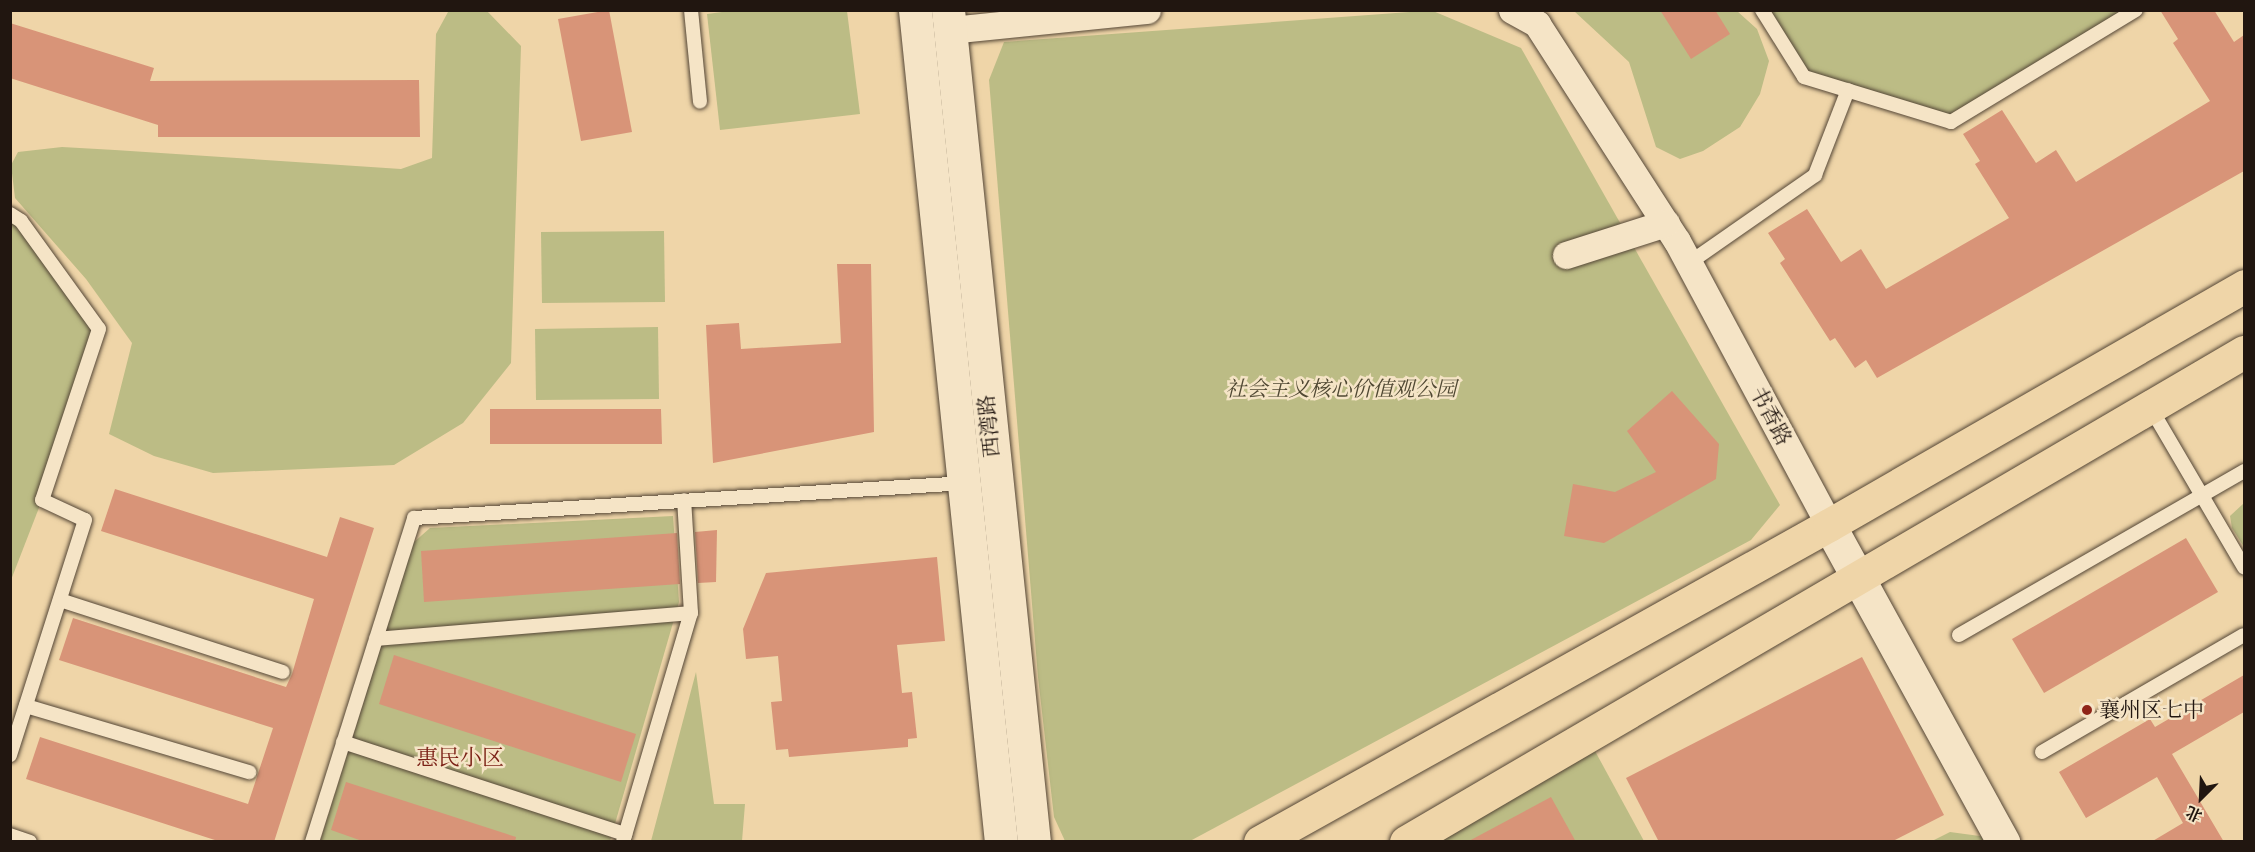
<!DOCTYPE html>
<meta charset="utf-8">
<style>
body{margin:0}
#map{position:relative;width:2255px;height:852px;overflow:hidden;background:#efd5a8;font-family:"Gentium Book Plus","Noto Serif SC",serif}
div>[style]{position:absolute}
.green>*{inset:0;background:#bcbc85}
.building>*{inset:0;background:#d89478}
.roads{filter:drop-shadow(0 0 2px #544636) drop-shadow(0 0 2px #544636)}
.service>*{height:14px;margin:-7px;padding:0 7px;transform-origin:7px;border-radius:7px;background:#f5e4c6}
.minor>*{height:27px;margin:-13.5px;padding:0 13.5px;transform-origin:13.5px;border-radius:13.5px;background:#f5e4c6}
.tertiary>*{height:33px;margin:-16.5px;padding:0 16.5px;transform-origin:16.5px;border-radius:16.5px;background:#f5e4c6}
.secondary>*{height:33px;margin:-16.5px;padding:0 16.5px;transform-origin:16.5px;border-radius:16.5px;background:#f5e4c6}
.primary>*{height:33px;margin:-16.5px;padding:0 16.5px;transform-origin:16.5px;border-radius:16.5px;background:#efd5a8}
.dots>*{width:16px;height:16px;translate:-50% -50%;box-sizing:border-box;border:3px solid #f5e4c6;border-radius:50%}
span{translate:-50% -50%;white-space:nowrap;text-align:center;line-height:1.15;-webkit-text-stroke:5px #f5e4c6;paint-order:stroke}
.park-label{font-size:21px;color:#504833;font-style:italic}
.street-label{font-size:21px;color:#211610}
.poi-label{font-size:21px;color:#211610}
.left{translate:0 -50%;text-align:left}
.neighbourhood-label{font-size:22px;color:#7a1f14}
.frame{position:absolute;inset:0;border:12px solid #211610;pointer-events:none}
.north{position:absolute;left:2171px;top:768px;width:60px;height:60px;-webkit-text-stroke:4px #f5e4c6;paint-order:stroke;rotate:204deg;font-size:16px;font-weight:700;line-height:24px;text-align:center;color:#211610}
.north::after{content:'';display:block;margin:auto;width:21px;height:27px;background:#211610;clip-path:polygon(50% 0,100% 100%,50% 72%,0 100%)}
</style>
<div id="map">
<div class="green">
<div style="clip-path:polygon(737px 10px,847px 11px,860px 114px,720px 130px,707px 14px)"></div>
<div style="clip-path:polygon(487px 11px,521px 46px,511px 363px,463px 423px,394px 465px,213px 473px,154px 456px,109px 434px,132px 343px,86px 279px,15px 198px,11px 165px,18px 152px,62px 147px,115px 150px,401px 169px,432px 158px,436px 34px,448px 12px)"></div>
<div style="clip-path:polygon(1423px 11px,1433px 11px,1521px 48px,1780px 505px,1751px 540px,1190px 841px,1065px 841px,1054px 817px,1038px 677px,989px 80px,1004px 42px)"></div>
<div style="clip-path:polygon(1574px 11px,1737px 11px,1757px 29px,1769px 61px,1760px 94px,1740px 127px,1703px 151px,1680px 159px,1656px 147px,1629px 62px)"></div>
<div style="clip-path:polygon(1762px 11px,2136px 11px,1951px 122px,1804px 77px)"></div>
<div style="clip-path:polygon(11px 214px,99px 329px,42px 500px,11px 580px)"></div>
<div style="clip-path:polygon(664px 231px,665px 302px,542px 303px,541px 232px)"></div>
<div style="clip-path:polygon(658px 327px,659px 399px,536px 400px,535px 329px)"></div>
<div style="clip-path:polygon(2244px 503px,2244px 547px,2232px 528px,2230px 516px)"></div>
<div style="clip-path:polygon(673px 516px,679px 602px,610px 841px,320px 842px,413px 543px,430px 528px)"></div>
<div style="clip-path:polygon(696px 672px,714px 804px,745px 804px,742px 841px,651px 841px)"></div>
<div style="clip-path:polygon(1595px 751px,1644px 841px,1430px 842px,1581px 752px)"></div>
<div style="clip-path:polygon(1950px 832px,1987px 837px,1990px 842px,1930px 842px)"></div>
</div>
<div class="building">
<div style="clip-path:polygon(609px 10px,632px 132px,581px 141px,558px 19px)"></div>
<div style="clip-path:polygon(1660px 10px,1715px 10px,1730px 34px,1691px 59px)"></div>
<div style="clip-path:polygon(2160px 10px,2214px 10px,2234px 42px,2244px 35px,2244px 171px,1877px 378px,1866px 360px,1855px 368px,1835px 338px,1830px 341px,1780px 263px,1785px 259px,1768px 233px,1807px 209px,1841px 262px,1861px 249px,1886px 289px,2009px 218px,1975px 164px,1980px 161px,1963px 134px,2002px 110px,2036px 163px,2056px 150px,2076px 182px,2210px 101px,2173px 43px,2178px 39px)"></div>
<div style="clip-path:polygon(10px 23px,154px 68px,150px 81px,419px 80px,420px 137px,158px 137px,158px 125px,10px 78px)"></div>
<div style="clip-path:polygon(837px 264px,871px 264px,874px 432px,713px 463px,706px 325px,739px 323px,741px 349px,841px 343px)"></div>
<div style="clip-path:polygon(1672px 391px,1719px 444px,1716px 479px,1604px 543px,1564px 536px,1573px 484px,1615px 492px,1656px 472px,1627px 431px)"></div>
<div style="clip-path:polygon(490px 409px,661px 409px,662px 444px,490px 444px)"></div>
<div style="clip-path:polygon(115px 489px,327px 557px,340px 517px,374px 528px,274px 842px,221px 842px,26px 779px,40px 737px,248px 804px,273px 728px,59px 660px,73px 618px,286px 687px,292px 674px,314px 599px,101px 531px)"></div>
<div style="clip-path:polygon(717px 530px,716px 582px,698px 583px,695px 532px)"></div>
<div style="clip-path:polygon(677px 533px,680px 584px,424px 602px,421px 551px)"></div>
<div style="clip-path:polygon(2186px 538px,2218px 592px,2044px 693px,2012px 639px)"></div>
<div style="clip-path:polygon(937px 557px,945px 641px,897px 645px,902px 693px,912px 692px,917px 738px,908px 739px,908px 747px,789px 757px,788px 749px,776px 750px,771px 702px,782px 701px,778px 656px,746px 659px,743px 629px,766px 573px)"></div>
<div style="clip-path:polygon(394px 655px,636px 734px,621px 782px,379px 704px)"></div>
<div style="clip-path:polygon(1862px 657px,1944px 815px,1891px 842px,1659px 842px,1626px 778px)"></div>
<div style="clip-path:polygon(2244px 675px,2244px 712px,2172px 754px,2224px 842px,2151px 842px,2183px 823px,2157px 777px,2086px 818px,2059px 772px,2150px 719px,2155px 727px)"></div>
<div style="clip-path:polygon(346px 782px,516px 837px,515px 842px,365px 842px,331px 830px)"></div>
<div style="clip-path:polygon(1551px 797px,1576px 842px,1467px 842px)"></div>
</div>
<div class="roads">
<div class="service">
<div style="left:691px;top:10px;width:92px;rotate:84.4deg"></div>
<div style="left:1762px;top:10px;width:79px;rotate:57.9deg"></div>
<div style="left:1804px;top:77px;width:154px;rotate:17deg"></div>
<div style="left:1951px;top:122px;width:216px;rotate:-31.2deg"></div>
<div style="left:10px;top:214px;width:13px;rotate:32deg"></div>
<div style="left:21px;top:221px;width:133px;rotate:54.2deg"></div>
<div style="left:99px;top:329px;width:180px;rotate:108.4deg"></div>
<div style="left:42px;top:500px;width:47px;rotate:24.9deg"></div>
<div style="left:85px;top:520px;width:247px;rotate:107.7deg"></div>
<div style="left:1689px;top:263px;width:154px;rotate:-34.9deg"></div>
<div style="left:1815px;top:175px;width:91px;rotate:-68.8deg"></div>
<div style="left:2150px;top:407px;width:186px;rotate:59.6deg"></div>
<div style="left:60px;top:600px;width:234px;rotate:17.9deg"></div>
<div style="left:1959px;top:635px;width:329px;rotate:-29.9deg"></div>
<div style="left:376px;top:639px;width:316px;rotate:-4.7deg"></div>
<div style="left:26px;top:706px;width:233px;rotate:16.5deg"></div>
<div style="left:343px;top:742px;width:297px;rotate:18.1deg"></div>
<div style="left:2042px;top:752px;width:233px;rotate:-30.1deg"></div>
<div style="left:10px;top:835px;width:21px;rotate:19deg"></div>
<div style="left:312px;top:842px;width:340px;rotate:-72.5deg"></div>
<div style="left:414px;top:518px;width:552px;rotate:-3.63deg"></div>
<div style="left:623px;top:842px;width:239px;rotate:-73.5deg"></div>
<div style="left:691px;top:613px;width:113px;rotate:-93.5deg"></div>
</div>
<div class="minor">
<div style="left:1512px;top:10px;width:29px;rotate:29deg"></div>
<div style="left:1537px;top:24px;width:258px;rotate:57.2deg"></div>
<div style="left:1677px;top:241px;width:322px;rotate:61.8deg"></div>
<div style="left:950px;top:30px;width:198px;rotate:-5.8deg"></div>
<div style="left:1566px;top:255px;width:105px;rotate:-17.7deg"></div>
</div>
<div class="tertiary">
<div style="left:1829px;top:525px;width:362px;rotate:61.2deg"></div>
</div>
<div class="secondary">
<div style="left:915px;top:10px;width:836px;rotate:84.1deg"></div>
<div style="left:948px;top:10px;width:836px;rotate:84.1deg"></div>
</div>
<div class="primary">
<div style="left:1260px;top:842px;width:651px;rotate:-29.12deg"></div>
<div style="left:1829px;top:525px;width:479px;rotate:-29.9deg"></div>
<div style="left:1406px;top:842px;width:971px;rotate:-30.32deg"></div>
</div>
</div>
<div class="dots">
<div style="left:2087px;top:710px;background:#8f2418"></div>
</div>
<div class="park-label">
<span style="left:1341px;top:389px">社会主义核心价值观公园</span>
</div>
<div class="street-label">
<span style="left:1771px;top:416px;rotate:62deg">书香路</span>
<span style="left:989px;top:426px;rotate:-96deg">西湾路</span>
</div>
<div class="poi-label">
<span class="left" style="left:2099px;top:710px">襄州区七中</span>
</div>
<div class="neighbourhood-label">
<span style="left:460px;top:758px">惠民小区</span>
</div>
<div class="frame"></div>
<div class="north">北</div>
</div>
